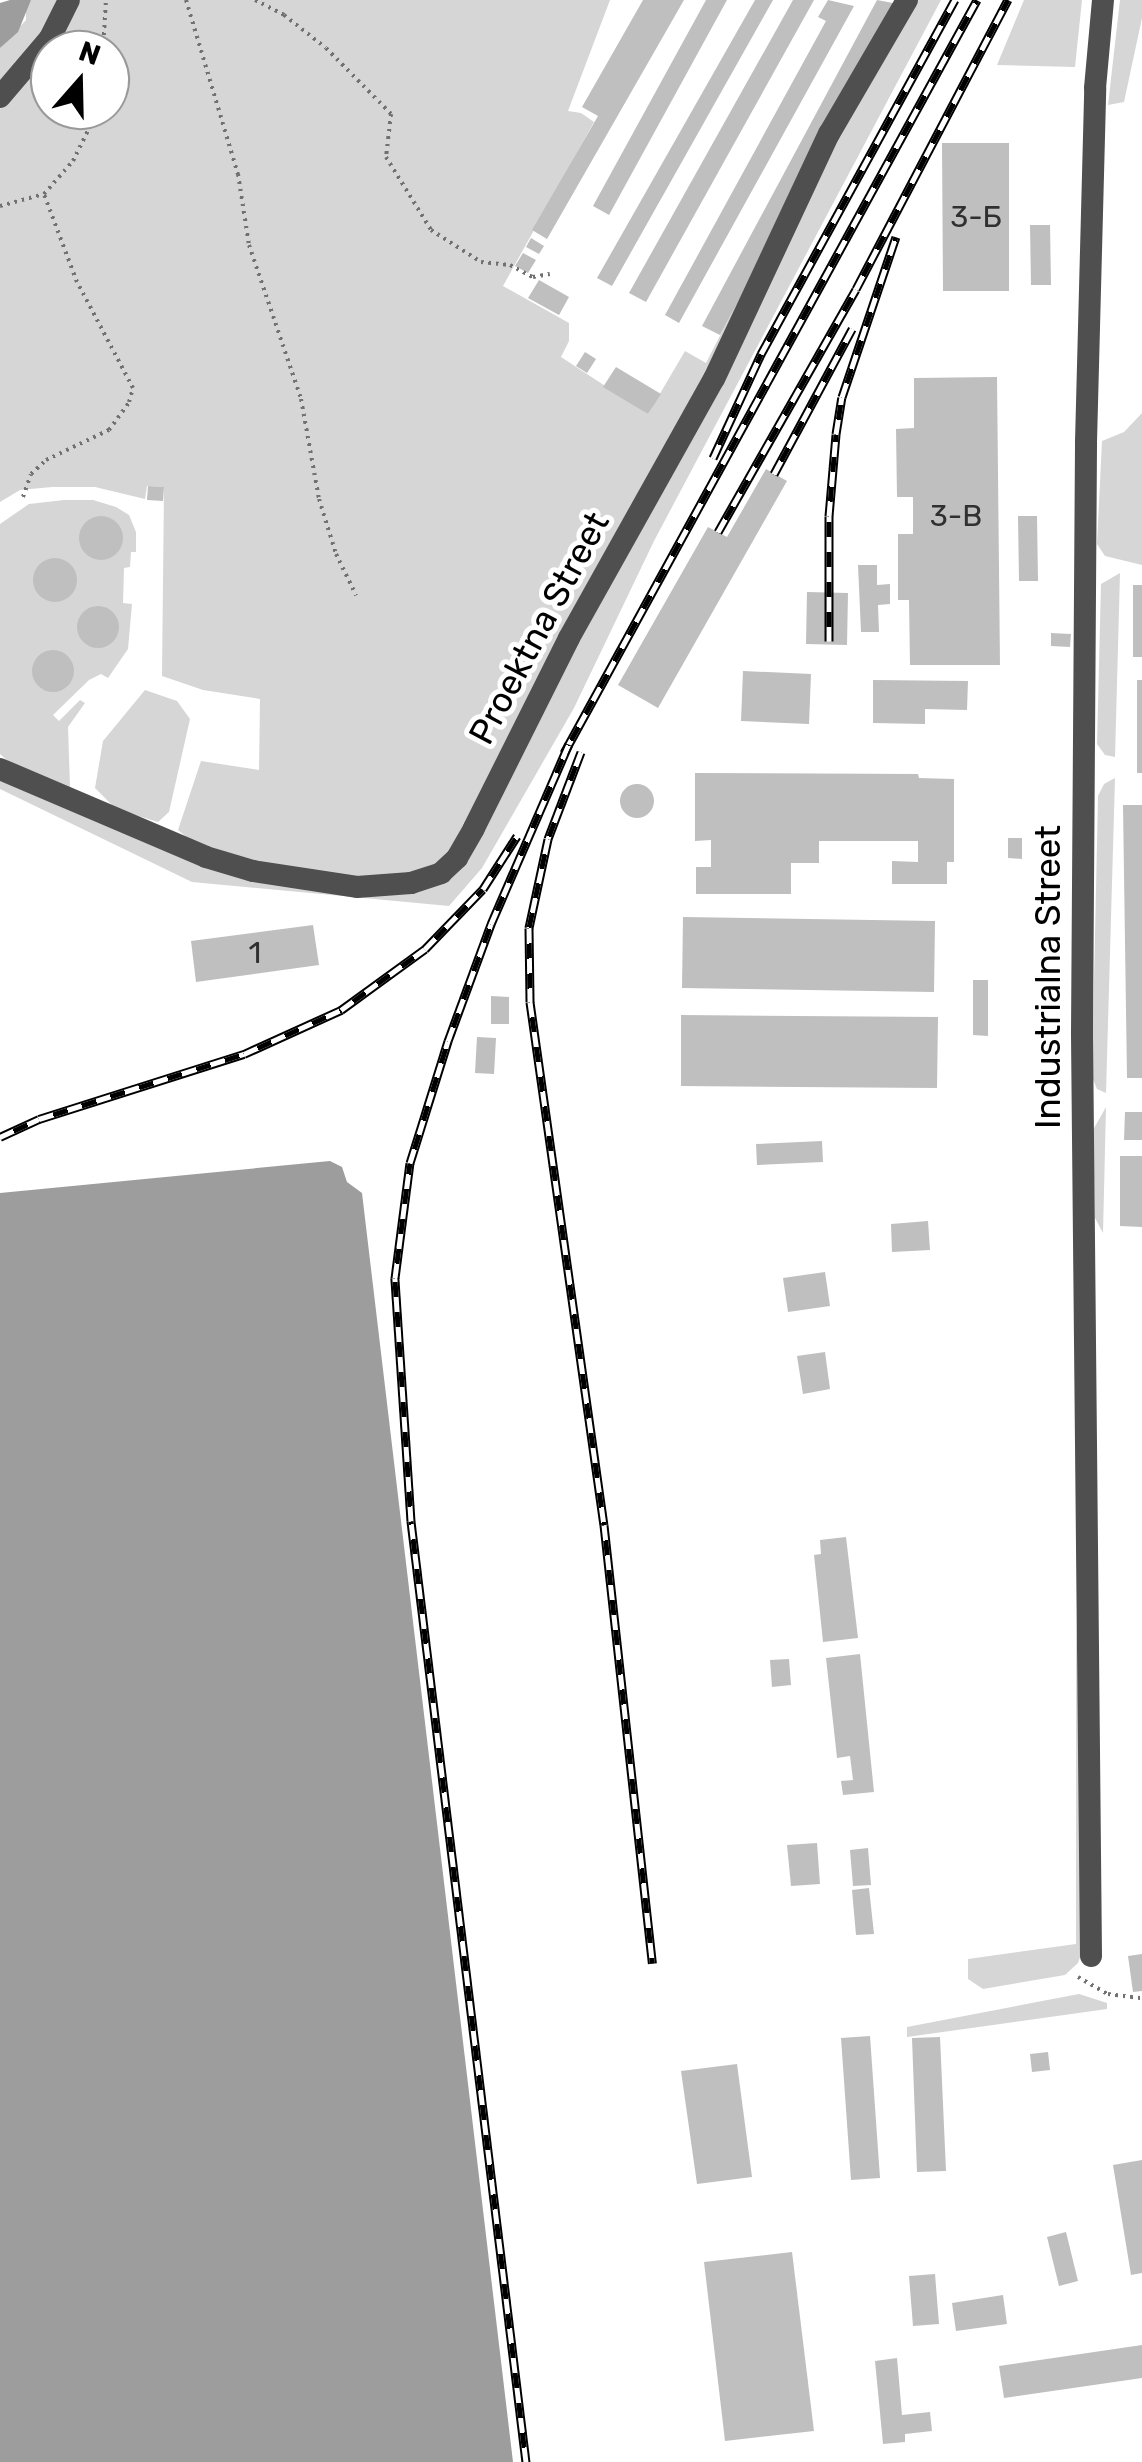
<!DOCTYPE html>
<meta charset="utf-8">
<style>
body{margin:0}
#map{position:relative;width:1142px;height:2462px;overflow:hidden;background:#fff;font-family:Rubik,sans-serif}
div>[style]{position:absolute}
.green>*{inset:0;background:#d6d6d6}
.water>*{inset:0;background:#9d9d9d}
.building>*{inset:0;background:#bfbfbf}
.round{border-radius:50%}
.path>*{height:4px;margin-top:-2px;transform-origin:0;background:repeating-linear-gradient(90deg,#717171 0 2.5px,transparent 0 7.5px)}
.minor>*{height:22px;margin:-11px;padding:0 11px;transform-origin:11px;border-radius:11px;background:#4f4f4f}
.rail>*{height:9px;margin-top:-4.5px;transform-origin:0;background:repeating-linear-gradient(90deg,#fff 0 15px,#000 0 30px);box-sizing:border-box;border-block:2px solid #000}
span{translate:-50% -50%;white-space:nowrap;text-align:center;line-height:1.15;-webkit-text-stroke:10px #fff;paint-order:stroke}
.number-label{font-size:30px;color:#303030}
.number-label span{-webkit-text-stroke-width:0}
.street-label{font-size:35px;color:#000}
.north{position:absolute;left:30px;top:30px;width:100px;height:100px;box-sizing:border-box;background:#fff;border:2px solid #999;border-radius:50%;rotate:20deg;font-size:28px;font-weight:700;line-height:40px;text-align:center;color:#000}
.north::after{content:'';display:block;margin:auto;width:35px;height:45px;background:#000;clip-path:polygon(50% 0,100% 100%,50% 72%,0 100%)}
</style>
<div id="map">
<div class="green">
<div style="clip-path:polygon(31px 0,60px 0,42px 34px,0 86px,0 48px,26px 20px,26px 7px)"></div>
<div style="clip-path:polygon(78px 0,610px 0,568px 111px,581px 113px,594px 122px,503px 286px,569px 323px,569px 341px,561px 357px,648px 414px,685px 351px,706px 363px,793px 193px,707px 378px,469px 826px,437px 866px,410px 876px,356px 880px,256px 862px,190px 840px,178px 830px,201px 761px,259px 770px,260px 699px,203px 690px,162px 676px,164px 487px,147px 486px,145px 499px,95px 487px,52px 487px,20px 490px,0 502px,0 109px,50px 50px,50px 110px,110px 110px,110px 50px,50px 50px)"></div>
<div style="clip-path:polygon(914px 0,941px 0,654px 541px,574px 708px,482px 868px,449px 906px,192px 882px,0 789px,0 776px,250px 877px,443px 880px,832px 139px)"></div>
<div style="clip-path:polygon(1024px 0,1082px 0,1075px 67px,997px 65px)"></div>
<div style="clip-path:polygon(1120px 0,1142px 0,1142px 18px,1124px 102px,1108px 105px)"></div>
<div style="clip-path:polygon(1142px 413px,1142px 565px,1105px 556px,1097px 544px,1102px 441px,1124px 432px)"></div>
<div style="clip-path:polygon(64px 500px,93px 500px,116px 507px,129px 515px,136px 532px,136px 552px,131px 552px,130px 567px,124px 568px,123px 603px,132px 604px,128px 649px,108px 678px,101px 674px,89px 680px,53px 715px,59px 721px,80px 700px,85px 703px,68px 727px,70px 787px,10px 763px,0 754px,0 524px,29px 504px)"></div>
<div style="clip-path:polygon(1120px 573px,1115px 757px,1105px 755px,1097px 744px,1101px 584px)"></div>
<div style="clip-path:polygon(145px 690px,177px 701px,190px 719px,169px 812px,158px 822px,116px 809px,95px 788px,103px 741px)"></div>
<div style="clip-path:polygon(1115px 778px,1106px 1093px,1097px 1089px,1092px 1077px,1098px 796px,1104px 784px)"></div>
<div style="clip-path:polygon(1106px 1107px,1103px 1233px,1095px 1218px,1093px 1130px)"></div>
<div style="clip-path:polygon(1076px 1611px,1084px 1945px,1078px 1963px,1065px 1975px,983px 1989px,968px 1979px,968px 1959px,1076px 1944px)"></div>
<div style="clip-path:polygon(1079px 1994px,1107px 2003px,1107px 2009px,907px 2037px,907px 2027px)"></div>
</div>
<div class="water">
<div style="clip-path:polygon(10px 0,31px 0,18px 32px,0 48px,0 3px)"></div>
<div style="clip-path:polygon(330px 1161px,342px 1167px,347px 1182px,362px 1193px,513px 2462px,0 2462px,0 1193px)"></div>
</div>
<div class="building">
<div style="clip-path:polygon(643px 0,684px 0,547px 239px,532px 230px,598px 116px,582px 107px)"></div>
<div style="clip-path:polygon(706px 0,727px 0,609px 215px,593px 206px)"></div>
<div style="clip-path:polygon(755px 0,773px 0,612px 286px,597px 278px)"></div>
<div style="clip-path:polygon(793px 0,814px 0,646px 302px,629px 293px)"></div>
<div style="clip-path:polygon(828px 0,854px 6px,679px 323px,665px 315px,826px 21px,818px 17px)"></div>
<div style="clip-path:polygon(877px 0,898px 4px,720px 335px,702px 326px)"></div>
<div style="clip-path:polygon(942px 143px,1009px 143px,1009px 291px,943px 291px)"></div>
<div style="clip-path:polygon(1030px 225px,1050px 225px,1051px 285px,1031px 285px)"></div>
<div style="clip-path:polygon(531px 238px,544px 246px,539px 254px,526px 247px)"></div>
<div style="clip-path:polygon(523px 253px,536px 260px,528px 273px,515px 266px)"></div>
<div style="clip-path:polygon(539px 280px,569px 297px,559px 315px,528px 298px)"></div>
<div style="clip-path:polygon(585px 352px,596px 359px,587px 373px,576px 366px)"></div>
<div style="clip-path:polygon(616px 367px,661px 394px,648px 414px,603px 387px)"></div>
<div style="clip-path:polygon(997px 377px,1000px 665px,910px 665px,909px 600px,898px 600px,898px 534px,913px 534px,913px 497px,897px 497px,896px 429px,914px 428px,914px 378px)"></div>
<div style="clip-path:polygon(766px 469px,787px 481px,658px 708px,618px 685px,708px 527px,727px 537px)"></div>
<div style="clip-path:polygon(148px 486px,164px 487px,163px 501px,147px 500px)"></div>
<div style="clip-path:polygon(1018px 516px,1037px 516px,1038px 581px,1019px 581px)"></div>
<div class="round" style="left:79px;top:516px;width:44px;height:44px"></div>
<div class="round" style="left:33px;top:558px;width:44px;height:44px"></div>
<div style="clip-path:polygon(858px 565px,877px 565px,877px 585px,890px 584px,890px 604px,878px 605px,879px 632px,861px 632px)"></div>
<div style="clip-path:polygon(1133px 585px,1142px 585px,1142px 657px,1133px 657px)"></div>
<div style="clip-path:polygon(807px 592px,848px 593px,847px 645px,806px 644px)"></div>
<div class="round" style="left:77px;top:606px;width:42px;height:42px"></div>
<div style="clip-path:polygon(1051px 633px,1071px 634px,1070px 647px,1051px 646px)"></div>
<div class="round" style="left:32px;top:650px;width:42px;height:42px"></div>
<div style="clip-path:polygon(743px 671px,811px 674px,809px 724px,741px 721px)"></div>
<div style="clip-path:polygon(873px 680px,968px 681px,967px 710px,925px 709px,925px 724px,873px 723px)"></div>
<div style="clip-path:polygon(1137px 680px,1142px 680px,1142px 773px,1137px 773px)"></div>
<div style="clip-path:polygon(695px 773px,918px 774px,919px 778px,954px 779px,954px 862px,947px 862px,947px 884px,892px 884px,892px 861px,918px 862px,918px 841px,819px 841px,819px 863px,791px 863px,791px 894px,696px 894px,696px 867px,711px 867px,711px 840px,695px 841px)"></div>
<div class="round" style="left:620px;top:784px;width:34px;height:34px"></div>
<div style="clip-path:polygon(1123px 805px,1142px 805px,1142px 1078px,1127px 1078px)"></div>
<div style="clip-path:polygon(1008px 838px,1022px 838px,1022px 859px,1008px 858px)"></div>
<div style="clip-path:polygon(683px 917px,935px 921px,934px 992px,682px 988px)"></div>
<div style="clip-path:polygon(313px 925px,319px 965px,196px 982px,191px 941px)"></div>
<div style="clip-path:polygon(973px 980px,988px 980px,988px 1036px,973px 1035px)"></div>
<div style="clip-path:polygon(491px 996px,509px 997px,509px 1024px,491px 1024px)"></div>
<div style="clip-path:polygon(681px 1015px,938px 1017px,937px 1088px,681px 1086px)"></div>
<div style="clip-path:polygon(477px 1037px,496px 1038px,494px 1074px,475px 1073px)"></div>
<div style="clip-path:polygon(1125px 1112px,1142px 1112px,1142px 1140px,1124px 1140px)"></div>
<div style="clip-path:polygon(822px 1141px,823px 1162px,757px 1165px,756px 1144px)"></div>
<div style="clip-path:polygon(1120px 1156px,1142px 1156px,1142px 1227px,1120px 1226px)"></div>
<div style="clip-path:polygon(928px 1221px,930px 1250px,892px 1252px,891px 1224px)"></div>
<div style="clip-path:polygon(825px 1272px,830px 1306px,788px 1312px,783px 1278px)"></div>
<div style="clip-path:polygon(825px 1352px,830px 1389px,803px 1394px,797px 1356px)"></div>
<div style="clip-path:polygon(846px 1537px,858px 1638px,823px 1642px,814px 1555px,821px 1554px,820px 1540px)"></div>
<div style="clip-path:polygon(860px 1654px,874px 1792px,843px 1795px,841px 1781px,853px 1780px,850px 1756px,837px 1758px,826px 1658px)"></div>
<div style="clip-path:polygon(789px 1659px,791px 1685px,772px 1687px,770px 1660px)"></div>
<div style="clip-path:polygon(817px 1843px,820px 1884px,791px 1886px,787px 1845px)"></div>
<div style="clip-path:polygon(868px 1848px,871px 1885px,853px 1886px,850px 1850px)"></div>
<div style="clip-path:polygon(869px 1888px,874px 1934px,856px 1935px,852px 1890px)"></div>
<div style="clip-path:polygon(1142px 1954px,1142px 1991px,1133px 1992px,1128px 1956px)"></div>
<div style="clip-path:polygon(870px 2036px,880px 2178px,851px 2180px,841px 2038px)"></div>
<div style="clip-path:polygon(940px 2037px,946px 2171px,917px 2172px,912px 2038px)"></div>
<div style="clip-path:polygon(1048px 2052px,1050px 2070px,1032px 2072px,1030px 2054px)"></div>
<div style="clip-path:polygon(737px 2064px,752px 2177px,697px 2184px,681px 2071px)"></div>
<div style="clip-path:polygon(1142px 2160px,1142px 2273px,1131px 2275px,1113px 2165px)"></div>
<div style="clip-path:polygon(1066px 2232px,1078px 2281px,1059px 2286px,1047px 2237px)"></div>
<div style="clip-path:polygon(792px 2252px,814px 2431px,725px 2441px,704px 2262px)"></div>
<div style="clip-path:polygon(935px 2274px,939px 2324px,913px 2326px,909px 2276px)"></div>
<div style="clip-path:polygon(1003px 2295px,1007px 2324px,956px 2331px,952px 2303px)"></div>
<div style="clip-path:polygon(1142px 2345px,1142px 2378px,1004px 2398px,999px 2366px)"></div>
<div style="clip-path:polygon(897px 2358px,902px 2415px,930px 2412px,932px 2431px,905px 2434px,905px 2442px,883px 2444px,875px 2361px)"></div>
</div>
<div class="path">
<div style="left:186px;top:0;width:182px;rotate:73.4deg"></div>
<div style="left:238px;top:174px;width:72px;rotate:81.2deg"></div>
<div style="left:249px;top:245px;width:163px;rotate:71.3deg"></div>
<div style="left:301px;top:399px;width:102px;rotate:79.8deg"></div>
<div style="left:319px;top:499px;width:58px;rotate:72.8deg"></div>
<div style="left:336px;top:554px;width:46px;rotate:64deg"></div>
<div style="left:255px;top:0;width:33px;rotate:27deg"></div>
<div style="left:284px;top:15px;width:53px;rotate:38.2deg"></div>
<div style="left:326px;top:48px;width:93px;rotate:45.4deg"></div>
<div style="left:391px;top:114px;width:43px;rotate:96.6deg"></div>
<div style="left:386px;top:157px;width:86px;rotate:58.3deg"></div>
<div style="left:431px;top:230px;width:59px;rotate:32.6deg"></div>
<div style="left:481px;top:262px;width:29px;rotate:6deg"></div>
<div style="left:510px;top:265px;width:26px;rotate:28deg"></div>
<div style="left:533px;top:277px;width:17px;rotate:-10deg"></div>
<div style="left:103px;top:50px;width:50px;rotate:-86.6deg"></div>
<div style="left:0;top:206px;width:46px;rotate:-15.3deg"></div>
<div style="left:44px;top:194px;width:44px;rotate:-48.7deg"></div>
<div style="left:73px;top:161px;width:57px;rotate:-63.9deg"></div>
<div style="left:23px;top:497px;width:24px;rotate:-71deg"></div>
<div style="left:31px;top:474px;width:21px;rotate:-43deg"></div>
<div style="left:46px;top:460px;width:70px;rotate:-25.5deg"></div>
<div style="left:109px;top:430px;width:34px;rotate:-54deg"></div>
<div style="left:129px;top:402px;width:15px;rotate:-74deg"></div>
<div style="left:133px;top:388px;width:120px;rotate:-117.8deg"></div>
<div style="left:77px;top:282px;width:94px;rotate:-110.6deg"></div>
<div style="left:1078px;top:1977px;width:34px;rotate:30deg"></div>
<div style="left:1108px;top:1994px;width:34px;rotate:7deg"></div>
</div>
<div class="minor">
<div style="left:0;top:97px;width:77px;rotate:-49.7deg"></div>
<div style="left:50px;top:38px;width:42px;rotate:-63.4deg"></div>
<div style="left:0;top:769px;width:224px;rotate:23.1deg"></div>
<div style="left:206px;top:857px;width:49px;rotate:16.6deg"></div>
<div style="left:253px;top:871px;width:105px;rotate:8.7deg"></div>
<div style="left:357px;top:887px;width:54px;rotate:-4.2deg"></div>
<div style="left:411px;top:883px;width:32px;rotate:-18deg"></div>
<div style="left:441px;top:873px;width:22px;rotate:-43deg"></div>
<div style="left:457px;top:858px;width:34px;rotate:-60deg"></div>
<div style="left:474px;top:828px;width:212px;rotate:-63.4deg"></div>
<div style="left:569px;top:638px;width:297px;rotate:-60.8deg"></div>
<div style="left:714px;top:379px;width:271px;rotate:-64.9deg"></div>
<div style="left:829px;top:134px;width:155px;rotate:-59.8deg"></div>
<div style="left:1091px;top:1956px;width:923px;rotate:-90.56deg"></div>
<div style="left:1082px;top:1033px;width:591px;rotate:-89.61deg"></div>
<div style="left:1086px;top:442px;width:354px;rotate:-88.5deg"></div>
<div style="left:1095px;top:88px;width:88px;rotate:-84.8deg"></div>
</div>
<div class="rail">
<div style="left:713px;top:458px;width:115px;rotate:-65.2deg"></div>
<div style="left:761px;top:354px;width:404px;rotate:-61.3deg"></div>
<div style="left:774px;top:474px;width:165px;rotate:-61.7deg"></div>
<div style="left:718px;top:532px;width:279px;rotate:-60.4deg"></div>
<div style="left:856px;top:289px;width:327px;rotate:-62.3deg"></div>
<div style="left:829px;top:641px;width:125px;rotate:-90deg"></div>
<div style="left:829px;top:516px;width:82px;rotate:-85.1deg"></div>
<div style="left:836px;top:434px;width:37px;rotate:-81deg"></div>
<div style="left:842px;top:397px;width:169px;rotate:-71.4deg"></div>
<div style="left:581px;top:752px;width:93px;rotate:110.8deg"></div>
<div style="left:548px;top:839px;width:91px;rotate:102.1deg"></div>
<div style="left:529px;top:928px;width:74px;rotate:89.2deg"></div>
<div style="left:530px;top:1002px;width:528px;rotate:81.95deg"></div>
<div style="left:604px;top:1525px;width:441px;rotate:83.7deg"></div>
<div style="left:564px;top:753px;width:859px;rotate:-61.26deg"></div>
<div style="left:0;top:1137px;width:43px;rotate:-24.8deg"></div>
<div style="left:39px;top:1119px;width:215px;rotate:-17.6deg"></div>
<div style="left:244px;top:1054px;width:107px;rotate:-24.4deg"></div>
<div style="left:341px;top:1010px;width:104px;rotate:-36deg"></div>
<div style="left:425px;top:949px;width:83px;rotate:-46deg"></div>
<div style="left:483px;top:889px;width:63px;rotate:-57.3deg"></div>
<div style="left:526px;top:2462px;width:948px;rotate:-96.97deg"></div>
<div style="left:411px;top:1521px;width:244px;rotate:-93.8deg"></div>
<div style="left:395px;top:1278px;width:116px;rotate:-82.6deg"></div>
<div style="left:410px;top:1163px;width:128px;rotate:-72.7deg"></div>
<div style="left:448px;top:1041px;width:125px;rotate:-69.8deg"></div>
<div style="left:491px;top:924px;width:196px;rotate:-66.6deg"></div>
</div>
<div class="number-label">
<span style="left:976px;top:217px">3-Б</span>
<span style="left:956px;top:516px">3-В</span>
<span style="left:255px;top:953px">1</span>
</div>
<div class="street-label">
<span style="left:539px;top:628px;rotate:-62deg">Proektna Street</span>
<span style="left:1048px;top:977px;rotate:-90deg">Industrialna Street</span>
</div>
<div class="north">N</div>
</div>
